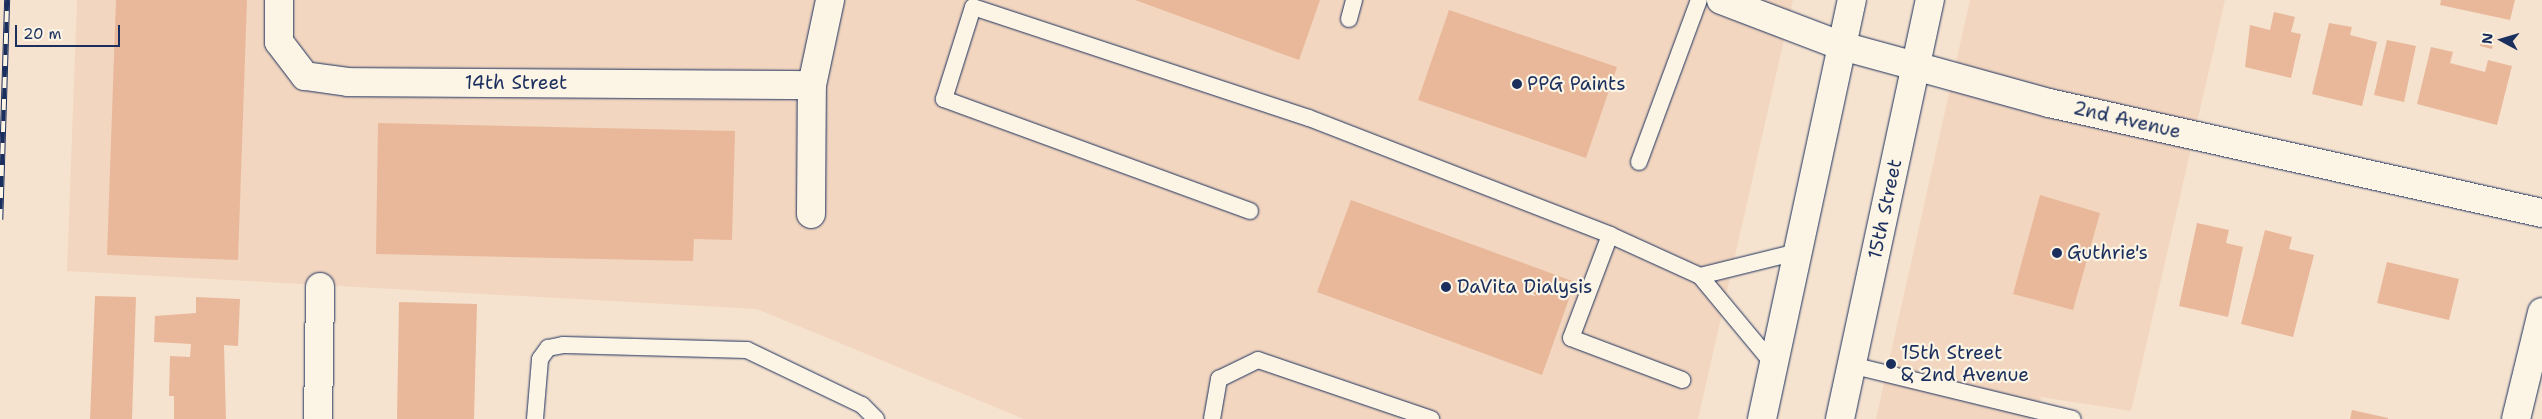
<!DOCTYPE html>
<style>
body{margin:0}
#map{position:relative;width:2542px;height:419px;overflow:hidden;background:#f6e3cf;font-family:"Shantell Sans",sans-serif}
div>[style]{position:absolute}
.built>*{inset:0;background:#f2d6bf}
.building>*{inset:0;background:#e9b89b}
.roads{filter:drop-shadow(0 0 1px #1b2f5e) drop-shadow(0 0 1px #1b2f5e)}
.service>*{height:16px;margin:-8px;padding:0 8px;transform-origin:8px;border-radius:8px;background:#fcf5e5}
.minor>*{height:28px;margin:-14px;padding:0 14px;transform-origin:14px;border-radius:14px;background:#fcf5e5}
.tertiary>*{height:28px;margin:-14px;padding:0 14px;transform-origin:14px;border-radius:14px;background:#fcf5e5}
.primary>*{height:28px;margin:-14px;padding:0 14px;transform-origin:14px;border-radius:14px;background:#fcf5e5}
.rail>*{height:5.5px;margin-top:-2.75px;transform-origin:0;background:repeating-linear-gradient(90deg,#fcf5e5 0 11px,#1b2f5e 0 22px);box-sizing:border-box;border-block:1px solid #1b2f5e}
.dots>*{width:14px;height:14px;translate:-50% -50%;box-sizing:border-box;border:2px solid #fcf5e5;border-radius:50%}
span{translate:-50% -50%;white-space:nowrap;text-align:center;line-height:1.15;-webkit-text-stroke:4.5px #fcf5e5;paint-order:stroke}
.street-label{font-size:19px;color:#1b2f5e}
.poi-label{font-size:19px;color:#1b2f5e}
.left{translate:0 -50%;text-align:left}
.north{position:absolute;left:2477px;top:15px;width:50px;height:50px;-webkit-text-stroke:4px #fcf5e5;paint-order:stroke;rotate:276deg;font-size:14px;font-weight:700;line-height:20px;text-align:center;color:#1b2f5e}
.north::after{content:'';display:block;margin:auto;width:18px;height:22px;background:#1b2f5e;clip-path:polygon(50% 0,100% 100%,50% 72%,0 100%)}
.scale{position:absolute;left:15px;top:25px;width:105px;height:22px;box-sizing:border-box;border:2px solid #1b2f5e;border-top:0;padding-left:6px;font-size:15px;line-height:18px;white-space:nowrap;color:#1b2f5e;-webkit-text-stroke:4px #fcf5e5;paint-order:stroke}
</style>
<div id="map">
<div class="built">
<div style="clip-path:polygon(77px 0,1793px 0,1698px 419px,1024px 419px,757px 309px,67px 271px)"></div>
<div style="clip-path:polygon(1970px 0,2225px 0,2131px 411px,2041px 397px,2037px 419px,1876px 419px)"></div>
</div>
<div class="building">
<div style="clip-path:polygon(116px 0,247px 0,238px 260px,107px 255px)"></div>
<div style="clip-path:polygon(1135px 0,1320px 0,1299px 60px)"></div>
<div style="clip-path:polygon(2441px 0,2515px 0,2510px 20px,2440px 5px)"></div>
<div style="clip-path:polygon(1449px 10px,1617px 67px,1586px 158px,1418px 100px)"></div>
<div style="clip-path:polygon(2274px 12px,2295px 17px,2291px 32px,2301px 34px,2291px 78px,2245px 67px,2250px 25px,2270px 30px)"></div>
<div style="clip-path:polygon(2329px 23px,2352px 27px,2350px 35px,2377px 42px,2362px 106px,2312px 94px)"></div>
<div style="clip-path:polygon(2482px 36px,2494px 39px,2492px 49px,2480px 46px)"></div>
<div style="clip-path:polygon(2387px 40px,2416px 46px,2404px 102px,2374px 95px)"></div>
<div style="clip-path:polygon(2431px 47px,2453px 52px,2450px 63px,2485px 72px,2488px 60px,2512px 66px,2497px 125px,2417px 104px)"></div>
<div style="clip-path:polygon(378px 123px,735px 131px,732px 240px,694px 239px,693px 261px,376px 254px)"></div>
<div style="clip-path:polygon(2040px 195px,2100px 213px,2073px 310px,2013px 294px)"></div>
<div style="clip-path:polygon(1351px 200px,1575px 282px,1542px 375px,1317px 292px)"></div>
<div style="clip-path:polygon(2197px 223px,2229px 230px,2226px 243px,2243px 247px,2228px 317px,2179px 306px)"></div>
<div style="clip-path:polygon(2265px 230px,2292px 237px,2289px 249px,2314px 255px,2293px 337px,2241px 324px)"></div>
<div style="clip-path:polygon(2387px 262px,2459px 279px,2449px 320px,2377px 303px)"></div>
<div style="clip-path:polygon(95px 296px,136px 297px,132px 419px,90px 419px)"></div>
<div style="clip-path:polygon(196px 297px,240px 299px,238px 346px,224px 345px,226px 419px,174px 419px,174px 396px,169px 396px,170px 356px,190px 357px,191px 344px,154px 342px,155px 316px,196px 313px)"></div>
<div style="clip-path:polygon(399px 302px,477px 304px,474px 419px,397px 419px)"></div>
<div style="clip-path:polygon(2352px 410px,2388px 418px,2388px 419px,2350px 419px)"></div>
</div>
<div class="roads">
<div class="service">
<div style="left:1349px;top:19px;width:20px;rotate:-75deg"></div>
<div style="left:1639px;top:162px;width:173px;rotate:-69.7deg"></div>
<div style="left:1250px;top:211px;width:326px;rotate:-159.9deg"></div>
<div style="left:944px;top:99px;width:96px;rotate:-72.5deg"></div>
<div style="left:973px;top:7px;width:354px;rotate:18.3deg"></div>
<div style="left:1309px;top:118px;width:323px;rotate:21.2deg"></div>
<div style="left:1610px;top:235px;width:99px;rotate:24.5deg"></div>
<div style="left:1700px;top:276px;width:114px;rotate:50.3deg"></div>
<div style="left:1610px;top:235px;width:110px;rotate:110.7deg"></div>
<div style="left:1571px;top:338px;width:119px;rotate:20.7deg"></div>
<div style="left:1700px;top:276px;width:100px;rotate:-13.9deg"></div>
<div style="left:1851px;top:365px;width:228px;rotate:13.7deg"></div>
<div style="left:535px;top:419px;width:60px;rotate:-85.2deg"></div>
<div style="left:540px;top:359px;width:14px;rotate:-54deg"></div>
<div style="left:548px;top:348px;width:15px;rotate:-11deg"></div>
<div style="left:563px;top:345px;width:184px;rotate:1.6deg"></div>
<div style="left:747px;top:350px;width:127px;rotate:25.6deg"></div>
<div style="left:862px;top:405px;width:20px;rotate:45deg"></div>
<div style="left:1212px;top:419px;width:41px;rotate:-80.1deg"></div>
<div style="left:1219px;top:379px;width:43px;rotate:-26deg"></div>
<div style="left:1258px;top:360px;width:183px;rotate:18.8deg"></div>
</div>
<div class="minor">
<div style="left:279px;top:0;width:42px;rotate:90deg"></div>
<div style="left:279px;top:42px;width:43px;rotate:52.6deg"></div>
<div style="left:305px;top:76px;width:43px;rotate:7.9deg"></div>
<div style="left:348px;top:82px;width:464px;rotate:0.4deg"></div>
<div style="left:1915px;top:66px;width:139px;rotate:15.4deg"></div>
<div style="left:2049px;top:103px;width:505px;rotate:12.58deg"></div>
<div style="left:811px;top:214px;width:129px;rotate:-89.6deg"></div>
<div style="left:812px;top:85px;width:87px;rotate:-78deg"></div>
<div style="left:318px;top:419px;width:132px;rotate:-89.1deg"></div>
<div style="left:2516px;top:419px;width:110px;rotate:-76.3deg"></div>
</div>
<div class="tertiary">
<div style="left:1721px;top:0;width:129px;rotate:20.8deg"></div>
<div style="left:1842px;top:46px;width:76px;rotate:15.3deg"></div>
</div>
<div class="primary">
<div style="left:1762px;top:419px;width:429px;rotate:-77.9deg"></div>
<div style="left:1840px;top:419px;width:429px;rotate:-77.9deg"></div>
</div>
</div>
<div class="rail">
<div style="left:0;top:220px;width:220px;rotate:-88.2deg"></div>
</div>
<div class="dots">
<div style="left:1517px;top:84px;background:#1b2f5e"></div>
<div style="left:2057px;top:253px;background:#1b2f5e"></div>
<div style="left:1446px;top:287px;background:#1b2f5e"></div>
<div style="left:1891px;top:364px;background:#1b2f5e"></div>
</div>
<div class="street-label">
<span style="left:516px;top:83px">14th Street</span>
<span style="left:2127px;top:120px;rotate:13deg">2nd Avenue</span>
<span style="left:1885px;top:209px;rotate:-78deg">15th Street</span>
</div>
<div class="poi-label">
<span class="left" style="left:1527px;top:84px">PPG Paints</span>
<span class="left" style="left:2067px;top:253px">Guthrie's</span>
<span class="left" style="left:1457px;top:287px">DaVita Dialysis</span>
<span class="left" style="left:1901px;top:364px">15th Street<br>&amp; 2nd Avenue</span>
</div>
<div class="north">N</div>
<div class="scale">20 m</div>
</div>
